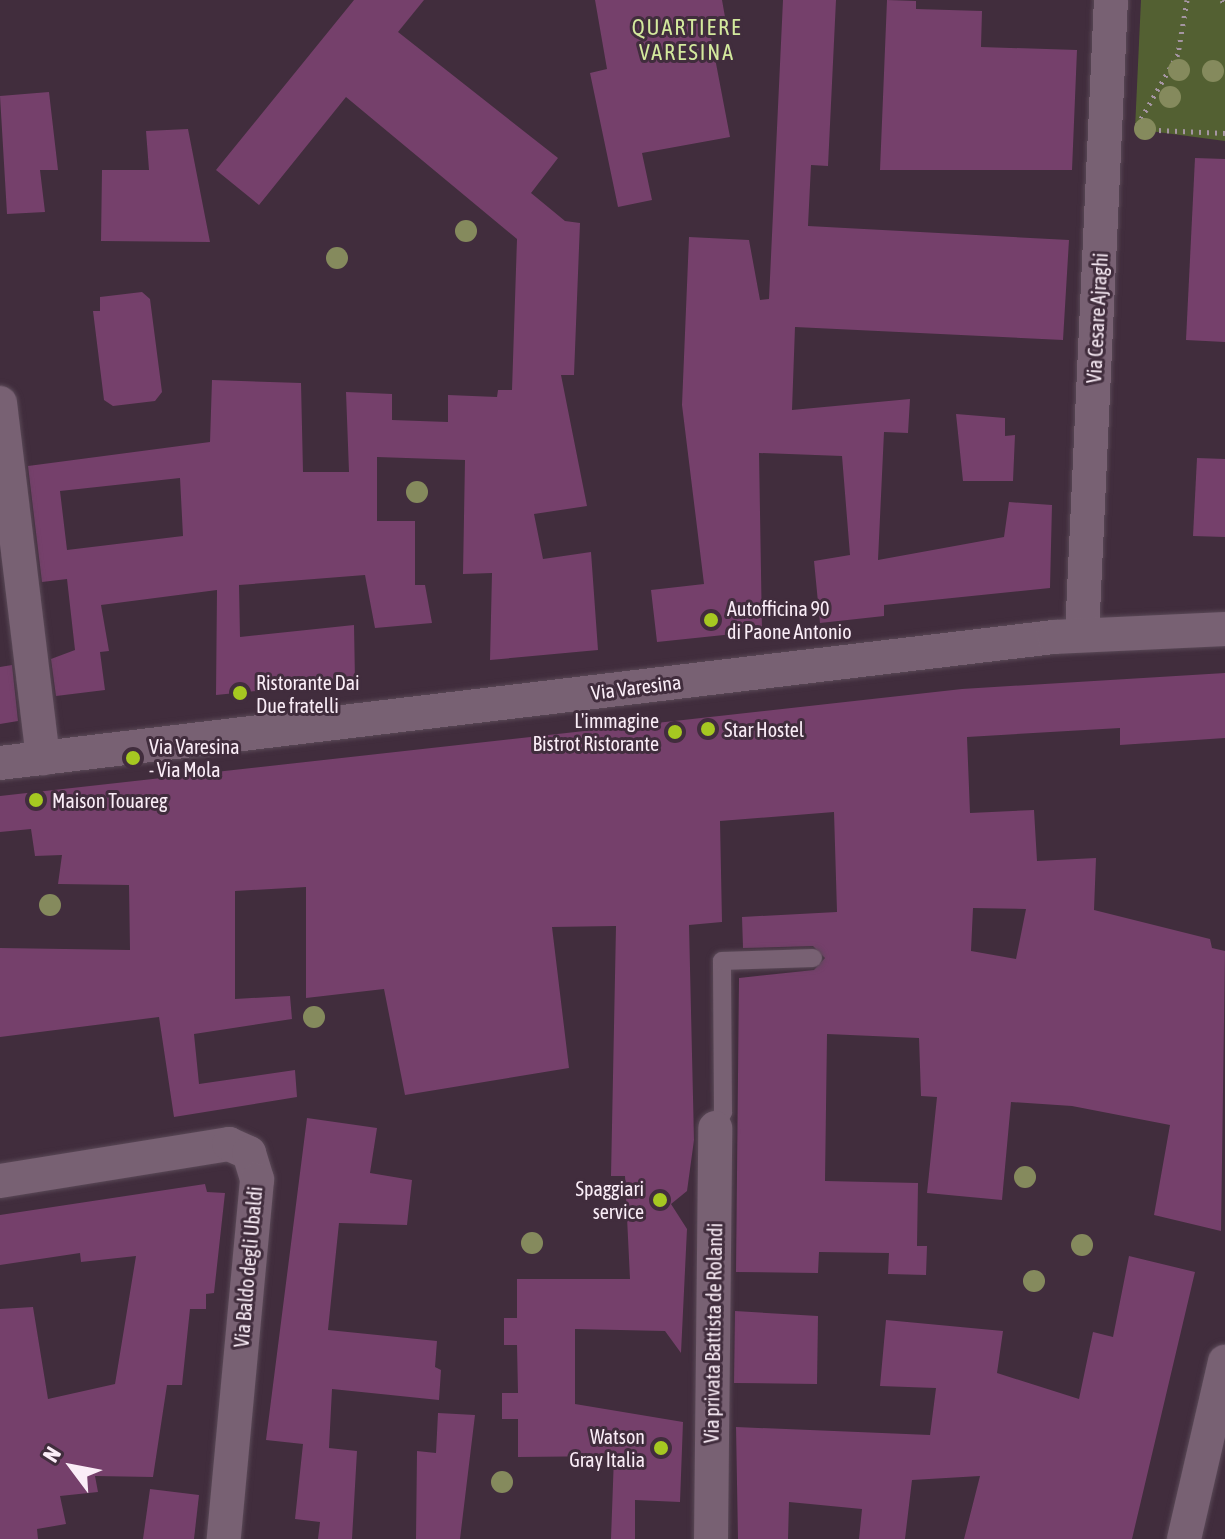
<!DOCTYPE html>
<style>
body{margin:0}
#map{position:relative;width:1225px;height:1539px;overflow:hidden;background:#412d3d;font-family:"Asap Condensed",sans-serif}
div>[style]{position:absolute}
.green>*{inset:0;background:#536032}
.building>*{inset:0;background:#75406b}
.path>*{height:5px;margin-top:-2.5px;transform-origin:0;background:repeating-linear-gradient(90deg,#a595a2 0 2px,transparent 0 8px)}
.roads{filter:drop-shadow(0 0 2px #5a4957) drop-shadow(0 0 2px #5a4957)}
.service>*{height:18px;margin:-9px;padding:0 9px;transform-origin:9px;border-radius:9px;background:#786173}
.minor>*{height:34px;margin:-17px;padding:0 17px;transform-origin:17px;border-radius:17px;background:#786173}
.trees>*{width:22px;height:22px;margin:-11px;border-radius:50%;background:#858a5d}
.dots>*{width:22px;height:22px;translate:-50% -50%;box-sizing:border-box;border:4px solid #412d3d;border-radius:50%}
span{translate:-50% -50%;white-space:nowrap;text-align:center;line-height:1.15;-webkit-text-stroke:6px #412d3d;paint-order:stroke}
.street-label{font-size:20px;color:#faedf7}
.poi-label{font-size:20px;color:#faedf7}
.left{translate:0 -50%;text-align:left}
.right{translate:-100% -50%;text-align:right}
.neighbourhood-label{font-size:22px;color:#d3e99d;letter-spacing:2px}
.north{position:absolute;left:32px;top:1427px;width:80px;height:80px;-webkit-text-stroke:6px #412d3d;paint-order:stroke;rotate:302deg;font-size:22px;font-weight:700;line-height:32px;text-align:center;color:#faedf7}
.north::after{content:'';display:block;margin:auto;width:28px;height:36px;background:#faedf7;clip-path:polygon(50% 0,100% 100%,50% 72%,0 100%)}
</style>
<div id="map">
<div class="green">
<div style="clip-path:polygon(1141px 0,1225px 0,1225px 141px,1135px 129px)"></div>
</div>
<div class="building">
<div style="clip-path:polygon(evenodd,354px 0,424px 0,398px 32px,558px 158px,531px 193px,565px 221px,580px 223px,574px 375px,561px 375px,587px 506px,534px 514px,543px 559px,591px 552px,598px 650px,490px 660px,492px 573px,463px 574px,465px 460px,377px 457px,377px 521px,415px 521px,415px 585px,425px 585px,432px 623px,375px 628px,365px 575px,239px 585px,240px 637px,354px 625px,355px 681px,216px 695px,217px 590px,101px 605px,109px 651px,100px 652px,105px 690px,56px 696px,51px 659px,75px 650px,67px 579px,42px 582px,28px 466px,210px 442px,212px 380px,301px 383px,303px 472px,349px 472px,346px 392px,392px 394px,392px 420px,448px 422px,448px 395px,497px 397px,498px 390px,512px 390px,517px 239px,346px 97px,259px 205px,216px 170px,354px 0,180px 478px,183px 536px,67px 550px,60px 491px,180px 478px)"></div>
<div style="clip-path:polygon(595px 0,722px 0,728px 34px,711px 37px,730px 137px,642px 153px,652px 200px,618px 207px,590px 73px,607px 69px)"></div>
<div style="clip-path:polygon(783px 0,836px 0,828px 166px,811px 165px,808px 226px,1069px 240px,1063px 340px,795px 327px,792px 410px,910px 399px,908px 433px,884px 432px,878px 560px,1004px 537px,1009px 502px,1052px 505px,1050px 588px,884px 605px,884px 616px,820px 623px,814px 561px,850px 555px,842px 456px,759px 453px,762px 631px,657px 642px,651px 590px,704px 584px,682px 405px,689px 237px,749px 240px,760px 300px,769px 299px)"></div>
<div style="clip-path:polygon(887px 0,916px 1px,916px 9px,982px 11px,981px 47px,1077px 50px,1072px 170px,880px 170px)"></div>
<div style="clip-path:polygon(49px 92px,58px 170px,40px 170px,45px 212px,7px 214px,0 96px)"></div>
<div style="clip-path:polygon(188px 129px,210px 242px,101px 241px,102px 170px,149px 170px,146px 131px)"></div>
<div style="clip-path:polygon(1195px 158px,1225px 159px,1225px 342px,1186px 340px)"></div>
<div style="clip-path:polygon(142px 292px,150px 299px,162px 392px,155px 401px,113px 406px,104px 400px,93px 311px,100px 311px,100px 297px)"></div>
<div style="clip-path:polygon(956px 414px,1005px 418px,1005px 436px,1015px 435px,1013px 481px,963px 481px)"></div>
<div style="clip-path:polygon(1197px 458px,1225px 459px,1225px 537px,1193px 536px)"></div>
<div style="clip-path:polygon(12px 665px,18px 721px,0 724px,0 667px)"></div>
<div style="clip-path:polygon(evenodd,1225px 673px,1225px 738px,1120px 745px,1120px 728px,967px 737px,970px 813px,1034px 810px,1037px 861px,1096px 858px,1094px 910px,1210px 939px,1212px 948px,1225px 951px,1221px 1231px,1154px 1215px,1170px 1125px,1072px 1106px,1011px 1102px,1002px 1200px,927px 1193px,937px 1097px,921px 1096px,919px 1038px,827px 1034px,825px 1181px,918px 1183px,917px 1246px,927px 1246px,926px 1275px,888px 1274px,889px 1253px,819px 1252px,818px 1273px,736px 1272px,739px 978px,814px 970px,825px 958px,813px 946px,743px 948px,742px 917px,837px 912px,834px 812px,720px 821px,722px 922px,689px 925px,694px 1140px,687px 1191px,671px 1204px,687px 1229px,681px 1353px,665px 1331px,575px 1329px,575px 1404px,683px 1422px,680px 1502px,635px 1500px,635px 1539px,611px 1539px,614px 1456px,518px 1457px,518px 1419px,502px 1419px,502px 1393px,518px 1393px,517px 1345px,504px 1345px,504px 1318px,517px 1318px,517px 1279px,630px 1279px,625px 1176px,611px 1176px,616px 926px,552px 927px,569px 1068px,405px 1095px,384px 989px,306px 998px,306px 887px,235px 891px,235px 999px,290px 996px,292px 1019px,194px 1034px,199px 1084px,295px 1070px,297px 1097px,174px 1117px,159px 1017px,0 1037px,0 948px,130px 950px,129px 885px,58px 884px,62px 855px,35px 856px,31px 829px,0 832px,0 796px,962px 689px,1225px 673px,973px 908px,1026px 909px,1016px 959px,971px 951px,973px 908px)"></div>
<div style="clip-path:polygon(307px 1118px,377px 1128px,370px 1173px,412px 1180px,407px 1225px,339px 1223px,328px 1330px,437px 1341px,435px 1367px,441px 1370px,439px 1400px,332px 1389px,329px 1448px,357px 1451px,352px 1539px,318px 1539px,320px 1522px,295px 1519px,303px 1444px,266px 1440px)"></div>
<div style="clip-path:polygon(205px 1184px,207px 1192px,225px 1193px,214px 1293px,206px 1294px,206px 1309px,190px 1309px,182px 1385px,167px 1385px,153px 1477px,95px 1476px,98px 1492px,60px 1496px,66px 1524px,37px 1529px,38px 1539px,0 1539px,0 1309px,33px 1307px,48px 1399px,115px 1384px,136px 1256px,81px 1262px,80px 1253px,0 1265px,0 1215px)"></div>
<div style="clip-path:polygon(1129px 1256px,1195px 1272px,1132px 1539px,964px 1539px,980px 1476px,912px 1480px,905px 1539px,859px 1539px,862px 1509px,789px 1502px,788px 1539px,738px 1539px,736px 1427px,930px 1435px,936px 1388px,880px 1386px,886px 1320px,1003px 1331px,997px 1373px,1079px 1399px,1093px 1332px,1113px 1337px)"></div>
<div style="clip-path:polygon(735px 1311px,818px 1316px,817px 1384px,734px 1383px)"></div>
<div style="clip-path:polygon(438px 1413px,475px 1415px,460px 1539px,416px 1539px,417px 1451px,436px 1453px)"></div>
<div style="clip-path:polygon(150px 1489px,199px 1495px,194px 1539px,143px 1539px)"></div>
</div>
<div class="path">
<div style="left:1187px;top:0;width:55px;rotate:99.5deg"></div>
<div style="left:1178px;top:54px;width:86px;rotate:119.8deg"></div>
<div style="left:1135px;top:129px;width:90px;rotate:2.5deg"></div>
<div style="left:1222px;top:0;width:7px;rotate:63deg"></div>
</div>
<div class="roads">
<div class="service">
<div style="left:715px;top:1128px;width:18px;rotate:-63deg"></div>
<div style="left:723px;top:1112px;width:151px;rotate:-90.4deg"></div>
<div style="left:722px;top:961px;width:91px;rotate:-1.9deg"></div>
</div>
<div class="minor">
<div style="left:0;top:403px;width:358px;rotate:83.1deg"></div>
<div style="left:1082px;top:635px;width:636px;rotate:-87.39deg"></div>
<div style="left:0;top:763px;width:1062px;rotate:-6.82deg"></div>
<div style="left:1054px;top:637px;width:171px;rotate:-2.7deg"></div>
<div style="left:0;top:1181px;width:232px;rotate:-9.2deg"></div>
<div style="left:229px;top:1144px;width:22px;rotate:24deg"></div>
<div style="left:249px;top:1153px;width:28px;rotate:73deg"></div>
<div style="left:257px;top:1180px;width:361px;rotate:95.3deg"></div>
<div style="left:711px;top:1539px;width:411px;rotate:-89.4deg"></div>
<div style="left:1184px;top:1539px;width:182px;rotate:-77deg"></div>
</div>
</div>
<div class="trees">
<div style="left:1179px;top:70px"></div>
<div style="left:1213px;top:71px"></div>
<div style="left:1170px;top:97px"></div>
<div style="left:1145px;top:129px"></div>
<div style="left:466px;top:231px"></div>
<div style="left:337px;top:258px"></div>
<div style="left:417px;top:492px"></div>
<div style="left:50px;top:905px"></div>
<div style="left:314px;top:1017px"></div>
<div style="left:1025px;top:1177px"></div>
<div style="left:532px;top:1243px"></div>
<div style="left:1082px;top:1245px"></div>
<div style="left:1034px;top:1281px"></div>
<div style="left:502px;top:1482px"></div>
</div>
<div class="dots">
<div style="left:711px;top:620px;background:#a6c821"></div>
<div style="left:240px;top:693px;background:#a6c821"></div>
<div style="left:708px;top:729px;background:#a6c821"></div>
<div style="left:675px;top:732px;background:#a6c821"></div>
<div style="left:133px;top:758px;background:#a6c821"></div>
<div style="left:36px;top:800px;background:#a6c821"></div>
<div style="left:660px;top:1200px;background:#a6c821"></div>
<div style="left:661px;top:1448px;background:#a6c821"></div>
</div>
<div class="street-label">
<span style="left:1097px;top:318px;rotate:-87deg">Via Cesare Ajraghi</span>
<span style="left:636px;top:687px;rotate:-7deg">Via Varesina</span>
<span style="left:248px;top:1267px;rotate:-85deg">Via Baldo degli Ubaldi</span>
<span style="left:713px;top:1333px;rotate:-89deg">Via privata Battista de Rolandi</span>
</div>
<div class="poi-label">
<span class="left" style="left:727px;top:620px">Autofficina 90<br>di Paone Antonio</span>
<span class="left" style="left:256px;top:694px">Ristorante Dai<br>Due fratelli</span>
<span class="right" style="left:659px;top:732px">L'immagine<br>Bistrot Ristorante</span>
<span class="left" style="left:724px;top:729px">Star Hostel</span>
<span class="left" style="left:149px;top:758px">Via Varesina<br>- Via Mola</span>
<span class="left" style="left:52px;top:800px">Maison Touareg</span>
<span class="right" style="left:644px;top:1200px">Spaggiari<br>service</span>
<span class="right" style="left:645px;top:1448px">Watson<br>Gray Italia</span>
</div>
<div class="neighbourhood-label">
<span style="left:687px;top:40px">QUARTIERE<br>VARESINA</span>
</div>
<div class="north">N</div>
</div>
